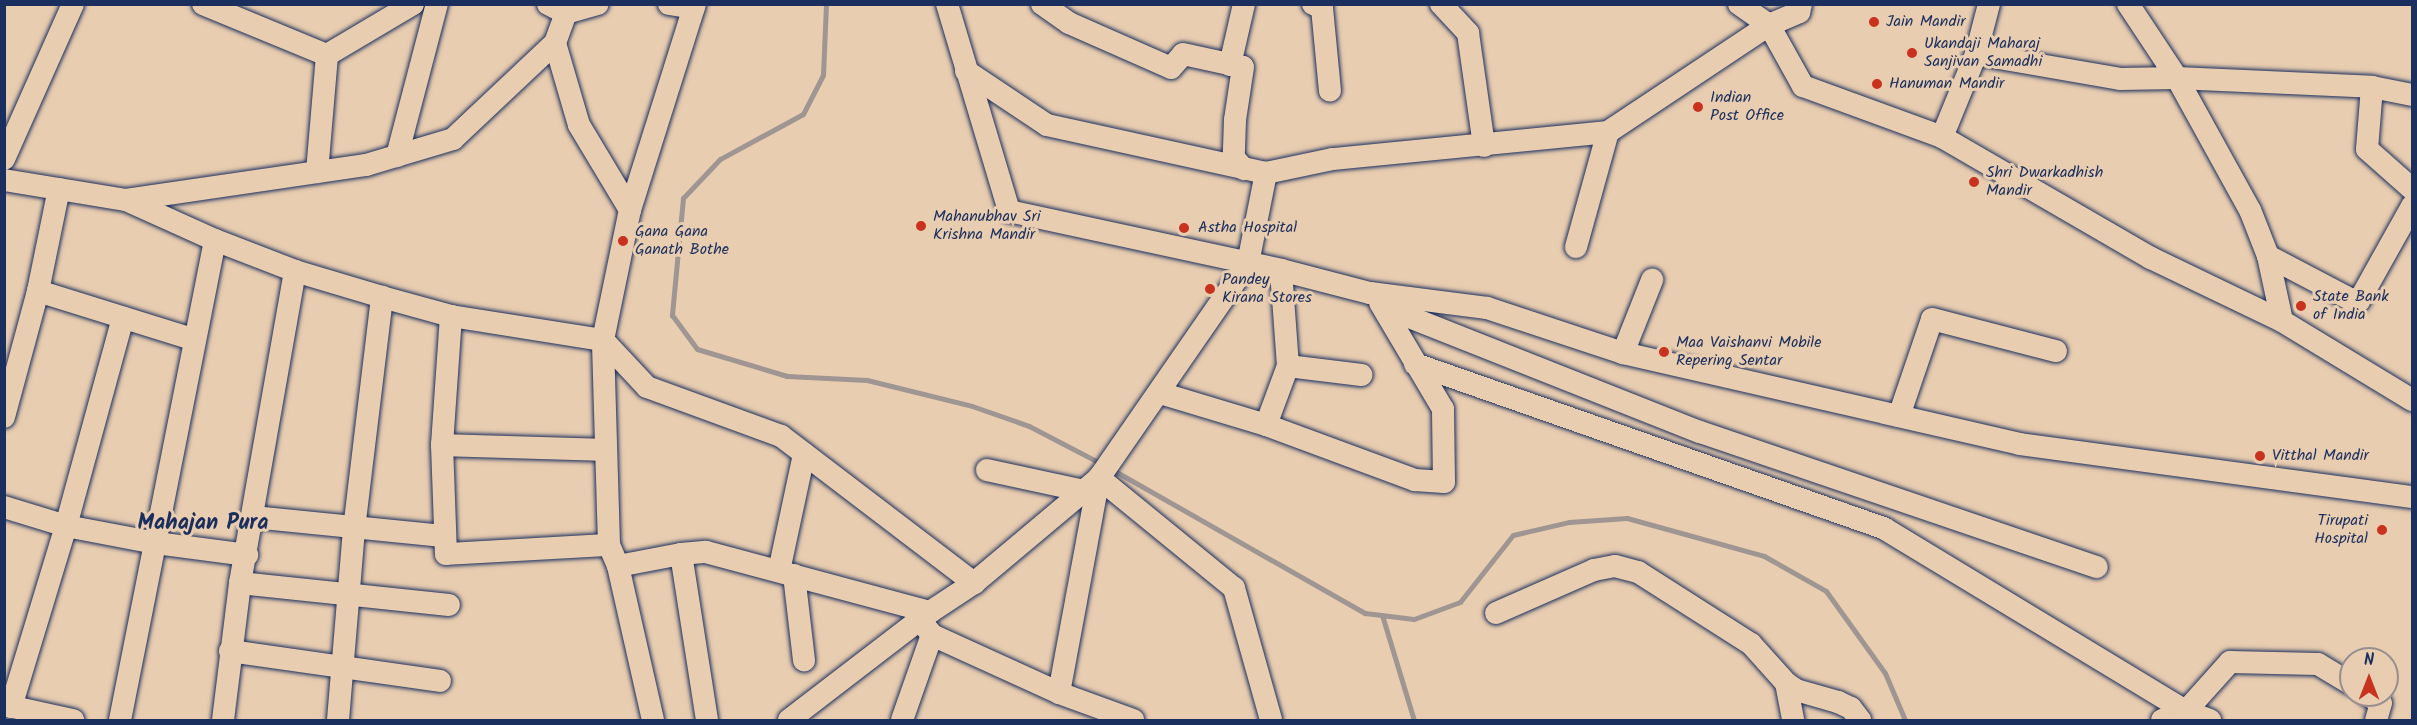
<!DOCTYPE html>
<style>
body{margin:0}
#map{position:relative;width:2417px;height:725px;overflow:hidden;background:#e9cdb0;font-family:Kalam,sans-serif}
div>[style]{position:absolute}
.stream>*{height:5px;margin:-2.5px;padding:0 2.5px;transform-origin:2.5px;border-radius:2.5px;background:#9f9592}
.roads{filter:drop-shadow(0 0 2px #1b2f5e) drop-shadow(0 0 2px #1b2f5e)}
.minor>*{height:22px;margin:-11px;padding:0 11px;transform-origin:11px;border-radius:11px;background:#e9cdb0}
.dots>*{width:16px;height:16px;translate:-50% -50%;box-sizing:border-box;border:3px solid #e9cdb0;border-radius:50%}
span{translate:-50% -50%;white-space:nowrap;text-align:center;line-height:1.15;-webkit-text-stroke:6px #e9cdb0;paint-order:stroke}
.poi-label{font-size:16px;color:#1b2f5e}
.left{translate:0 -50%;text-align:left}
.right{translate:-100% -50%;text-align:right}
.district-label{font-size:22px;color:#1b2f5e;font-weight:700}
.frame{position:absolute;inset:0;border:6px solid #1b2f5e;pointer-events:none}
.north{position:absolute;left:2339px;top:647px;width:60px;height:60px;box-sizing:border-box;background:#e9cdb0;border:2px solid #978e8f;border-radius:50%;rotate:0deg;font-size:16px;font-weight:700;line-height:24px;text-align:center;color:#1b2f5e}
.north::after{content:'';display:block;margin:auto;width:21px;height:27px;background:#c8321e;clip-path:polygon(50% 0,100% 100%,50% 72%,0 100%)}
</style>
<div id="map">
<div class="stream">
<div style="left:826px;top:4px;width:71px;rotate:92.4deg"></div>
<div style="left:823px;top:75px;width:44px;rotate:117.1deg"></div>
<div style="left:803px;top:114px;width:94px;rotate:151.5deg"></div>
<div style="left:720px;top:159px;width:54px;rotate:133.5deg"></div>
<div style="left:683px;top:198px;width:118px;rotate:95.4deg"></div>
<div style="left:672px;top:315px;width:42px;rotate:53.7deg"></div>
<div style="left:697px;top:349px;width:94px;rotate:16.7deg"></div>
<div style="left:787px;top:376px;width:80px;rotate:2.9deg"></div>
<div style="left:867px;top:380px;width:108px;rotate:13.9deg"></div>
<div style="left:972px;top:406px;width:60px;rotate:19.3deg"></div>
<div style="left:1029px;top:426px;width:82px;rotate:27.5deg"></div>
<div style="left:1113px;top:470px;width:290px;rotate:29.6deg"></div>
<div style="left:1365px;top:613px;width:49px;rotate:7deg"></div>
<div style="left:1414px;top:619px;width:49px;rotate:-20.3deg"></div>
<div style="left:1460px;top:602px;width:85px;rotate:-51.7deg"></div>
<div style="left:1513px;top:535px;width:57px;rotate:-13.1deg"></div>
<div style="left:1569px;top:522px;width:58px;rotate:-3.9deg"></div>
<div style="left:1627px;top:518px;width:142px;rotate:15.5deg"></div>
<div style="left:1764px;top:556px;width:71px;rotate:29.4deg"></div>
<div style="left:1826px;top:591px;width:101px;rotate:54.3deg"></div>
<div style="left:1885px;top:673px;width:51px;rotate:66.9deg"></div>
<div style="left:1382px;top:615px;width:110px;rotate:73.1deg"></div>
</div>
<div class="roads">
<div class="minor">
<div style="left:203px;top:4px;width:134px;rotate:22.4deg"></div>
<div style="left:327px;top:55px;width:100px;rotate:-30.7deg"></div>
<div style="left:548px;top:4px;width:20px;rotate:27deg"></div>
<div style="left:566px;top:13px;width:33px;rotate:-16deg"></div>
<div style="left:669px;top:4px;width:25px;rotate:9deg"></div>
<div style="left:947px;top:4px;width:216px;rotate:73.3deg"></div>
<div style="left:1009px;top:211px;width:278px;rotate:12.2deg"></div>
<div style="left:1281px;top:270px;width:92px;rotate:14.5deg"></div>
<div style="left:1370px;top:293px;width:118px;rotate:7.3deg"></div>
<div style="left:1487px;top:308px;width:143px;rotate:18.3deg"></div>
<div style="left:1623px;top:353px;width:407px;rotate:12.9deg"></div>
<div style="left:2020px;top:444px;width:396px;rotate:7.7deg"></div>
<div style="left:1042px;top:4px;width:33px;rotate:35deg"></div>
<div style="left:1069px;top:23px;width:111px;rotate:23.8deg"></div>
<div style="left:1171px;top:68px;width:18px;rotate:-49deg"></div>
<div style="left:1183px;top:54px;width:61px;rotate:12.2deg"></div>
<div style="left:1243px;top:67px;width:54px;rotate:98.6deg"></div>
<div style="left:1235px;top:120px;width:38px;rotate:92deg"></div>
<div style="left:1234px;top:158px;width:15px;rotate:48deg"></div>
<div style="left:1313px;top:4px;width:10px;rotate:24deg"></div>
<div style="left:1322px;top:8px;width:83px;rotate:84.5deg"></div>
<div style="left:1441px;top:4px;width:40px;rotate:47deg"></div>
<div style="left:1468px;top:33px;width:114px;rotate:81.9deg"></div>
<div style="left:1739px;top:4px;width:37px;rotate:35deg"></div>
<div style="left:1769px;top:25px;width:70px;rotate:60.9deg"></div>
<div style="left:1803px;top:86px;width:148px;rotate:20.1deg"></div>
<div style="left:1942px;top:137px;width:241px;rotate:30.1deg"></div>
<div style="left:2151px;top:258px;width:145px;rotate:25.7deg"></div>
<div style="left:2282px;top:321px;width:152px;rotate:31.3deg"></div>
<div style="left:2128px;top:4px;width:89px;rotate:56.5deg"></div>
<div style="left:2177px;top:78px;width:151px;rotate:61.1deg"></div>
<div style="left:2250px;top:210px;width:49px;rotate:68.6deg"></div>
<div style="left:2268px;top:256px;width:66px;rotate:77.8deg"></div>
<div style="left:555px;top:43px;width:85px;rotate:73.7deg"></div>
<div style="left:579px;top:125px;width:99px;rotate:59deg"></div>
<div style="left:1976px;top:54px;width:52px;rotate:-75.4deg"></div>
<div style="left:1230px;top:65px;width:63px;rotate:-77.1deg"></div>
<div style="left:966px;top:71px;width:97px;rotate:33.7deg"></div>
<div style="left:1047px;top:125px;width:224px;rotate:12.4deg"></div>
<div style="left:1266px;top:173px;width:68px;rotate:-11.8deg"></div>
<div style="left:1333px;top:159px;width:276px;rotate:-5.6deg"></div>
<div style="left:1608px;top:132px;width:193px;rotate:-33.6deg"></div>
<div style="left:1769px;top:25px;width:33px;rotate:-23deg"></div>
<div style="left:1799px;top:12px;width:8px;rotate:-76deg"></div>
<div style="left:2372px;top:87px;width:62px;rotate:94.6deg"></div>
<div style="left:2367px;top:149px;width:60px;rotate:41.6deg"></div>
<div style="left:1942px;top:137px;width:90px;rotate:-67.7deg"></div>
<div style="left:1976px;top:54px;width:146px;rotate:9.8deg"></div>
<div style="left:2120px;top:79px;width:57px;rotate:-1deg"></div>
<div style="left:2177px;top:78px;width:195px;rotate:2.6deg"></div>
<div style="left:2372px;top:87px;width:41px;rotate:11.3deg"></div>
<div style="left:397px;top:156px;width:157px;rotate:-75.3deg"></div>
<div style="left:4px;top:159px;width:170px;rotate:-66deg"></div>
<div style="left:317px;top:172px;width:117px;rotate:-85.1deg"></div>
<div style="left:4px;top:180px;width:124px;rotate:9.3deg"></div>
<div style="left:126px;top:200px;width:98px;rotate:24.2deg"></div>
<div style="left:215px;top:240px;width:86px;rotate:21.2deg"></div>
<div style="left:295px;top:271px;width:91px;rotate:16.6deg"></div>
<div style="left:382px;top:297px;width:72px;rotate:15.4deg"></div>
<div style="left:451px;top:316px;width:154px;rotate:9deg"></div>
<div style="left:603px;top:340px;width:64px;rotate:46.9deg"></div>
<div style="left:647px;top:387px;width:143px;rotate:20.1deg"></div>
<div style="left:781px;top:436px;width:243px;rotate:37.3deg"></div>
<div style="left:126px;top:200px;width:243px;rotate:-8.3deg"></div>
<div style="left:366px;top:165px;width:91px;rotate:-16.6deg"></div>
<div style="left:453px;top:139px;width:140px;rotate:-43.3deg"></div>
<div style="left:555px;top:43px;width:32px;rotate:-70deg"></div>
<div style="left:1576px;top:247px;width:119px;rotate:-74.5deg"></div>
<div style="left:2268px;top:256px;width:93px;rotate:27.7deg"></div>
<div style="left:2350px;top:299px;width:9px;rotate:13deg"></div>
<div style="left:2359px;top:301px;width:109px;rotate:-60.8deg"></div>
<div style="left:38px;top:291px;width:164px;rotate:17.3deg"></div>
<div style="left:1384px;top:307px;width:340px;rotate:21.6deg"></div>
<div style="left:1700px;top:432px;width:419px;rotate:18.8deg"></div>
<div style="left:451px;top:316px;width:129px;rotate:94deg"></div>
<div style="left:442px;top:445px;width:109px;rotate:87.9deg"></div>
<div style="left:446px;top:554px;width:163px;rotate:-3.2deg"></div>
<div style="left:1623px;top:353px;width:79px;rotate:-68.3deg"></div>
<div style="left:1415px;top:364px;width:498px;rotate:19.3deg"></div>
<div style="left:1885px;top:529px;width:352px;rotate:31.2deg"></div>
<div style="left:2186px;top:711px;width:26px;rotate:21deg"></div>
<div style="left:1288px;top:366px;width:74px;rotate:7deg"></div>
<div style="left:1160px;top:393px;width:111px;rotate:16.8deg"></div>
<div style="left:1266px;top:425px;width:159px;rotate:20.3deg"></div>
<div style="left:1415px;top:480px;width:29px;rotate:4deg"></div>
<div style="left:1444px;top:482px;width:73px;rotate:-90.8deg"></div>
<div style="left:1443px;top:409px;width:123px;rotate:-120.7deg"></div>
<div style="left:1899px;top:416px;width:102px;rotate:-71.2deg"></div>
<div style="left:1932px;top:319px;width:128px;rotate:14.5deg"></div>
<div style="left:4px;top:417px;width:131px;rotate:-74.9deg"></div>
<div style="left:38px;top:291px;width:104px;rotate:-78.4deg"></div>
<div style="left:1266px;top:425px;width:63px;rotate:-69.6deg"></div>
<div style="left:1288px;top:366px;width:96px;rotate:-94.2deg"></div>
<div style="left:442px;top:445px;width:164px;rotate:1.7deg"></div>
<div style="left:987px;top:470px;width:99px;rotate:12.2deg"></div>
<div style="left:4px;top:507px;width:65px;rotate:17deg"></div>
<div style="left:66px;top:526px;width:92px;rotate:10.7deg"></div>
<div style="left:156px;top:543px;width:92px;rotate:7.5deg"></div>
<div style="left:253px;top:517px;width:191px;rotate:5.7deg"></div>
<div style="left:681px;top:554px;width:168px;rotate:81.1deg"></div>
<div style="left:618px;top:566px;width:64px;rotate:-10.8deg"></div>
<div style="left:681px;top:554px;width:25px;rotate:-5deg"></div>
<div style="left:706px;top:552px;width:232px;rotate:15deg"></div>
<div style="left:779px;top:571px;width:120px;rotate:-77.9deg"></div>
<div style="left:794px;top:575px;width:86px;rotate:83.3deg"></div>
<div style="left:240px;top:583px;width:210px;rotate:6deg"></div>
<div style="left:1496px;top:613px;width:107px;rotate:-23.7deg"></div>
<div style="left:1594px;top:570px;width:21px;rotate:-11deg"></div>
<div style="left:1615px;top:566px;width:24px;rotate:15deg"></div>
<div style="left:1638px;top:572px;width:134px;rotate:32.5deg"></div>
<div style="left:1751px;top:644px;width:52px;rotate:48.1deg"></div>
<div style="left:1786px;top:683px;width:12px;rotate:35deg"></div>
<div style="left:1796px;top:690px;width:44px;rotate:15.9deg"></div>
<div style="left:1838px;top:702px;width:14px;rotate:25deg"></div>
<div style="left:1851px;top:708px;width:15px;rotate:53deg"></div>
<div style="left:920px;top:620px;width:19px;rotate:51deg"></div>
<div style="left:932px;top:635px;width:140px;rotate:24.5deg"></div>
<div style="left:1059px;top:693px;width:79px;rotate:20deg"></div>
<div style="left:230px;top:651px;width:212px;rotate:8.1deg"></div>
<div style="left:1786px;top:683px;width:38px;rotate:79deg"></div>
<div style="left:1059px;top:693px;width:219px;rotate:-79.5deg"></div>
<div style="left:1099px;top:478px;width:174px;rotate:39.2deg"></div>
<div style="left:1234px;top:588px;width:137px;rotate:74.3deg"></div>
<div style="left:2368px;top:695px;width:15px;rotate:32deg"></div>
<div style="left:2381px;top:703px;width:18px;rotate:106deg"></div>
<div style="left:4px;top:705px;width:71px;rotate:12.3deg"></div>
<div style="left:11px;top:707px;width:189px;rotate:-73.1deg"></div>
<div style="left:66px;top:526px;width:216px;rotate:-74.7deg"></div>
<div style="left:120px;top:720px;width:489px;rotate:-78.8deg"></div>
<div style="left:223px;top:720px;width:138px;rotate:-82.9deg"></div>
<div style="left:240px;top:583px;width:317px;rotate:-80deg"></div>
<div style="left:338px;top:720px;width:192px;rotate:-85.2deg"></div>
<div style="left:354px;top:529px;width:234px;rotate:-83.1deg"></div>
<div style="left:653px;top:720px;width:158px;rotate:-102.8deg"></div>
<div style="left:618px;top:566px;width:23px;rotate:-113deg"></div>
<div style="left:609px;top:545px;width:205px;rotate:-91.7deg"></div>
<div style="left:603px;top:340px;width:133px;rotate:-78.3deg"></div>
<div style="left:630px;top:210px;width:216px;rotate:-72.5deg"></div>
<div style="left:789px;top:720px;width:178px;rotate:-37.5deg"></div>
<div style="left:930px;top:612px;width:53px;rotate:-33.4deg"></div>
<div style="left:974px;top:583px;width:163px;rotate:-40deg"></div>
<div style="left:1099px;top:478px;width:262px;rotate:-55.3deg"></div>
<div style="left:1248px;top:263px;width:92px;rotate:-78.7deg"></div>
<div style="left:902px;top:720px;width:90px;rotate:-70.6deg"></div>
<div style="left:2162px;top:720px;width:26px;rotate:-21deg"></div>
<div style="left:2186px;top:711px;width:66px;rotate:-48.1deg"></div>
<div style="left:2230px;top:662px;width:88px;rotate:1.3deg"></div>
<div style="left:2318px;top:664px;width:39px;rotate:31deg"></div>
</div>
</div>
<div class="dots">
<div style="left:1874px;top:22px;background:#c8321e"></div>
<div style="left:1912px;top:53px;background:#c8321e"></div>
<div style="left:1877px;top:84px;background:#c8321e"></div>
<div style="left:1698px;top:107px;background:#c8321e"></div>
<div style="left:1974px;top:182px;background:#c8321e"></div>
<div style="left:921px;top:226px;background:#c8321e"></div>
<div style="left:1184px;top:228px;background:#c8321e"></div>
<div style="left:623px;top:241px;background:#c8321e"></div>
<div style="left:1210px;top:289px;background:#c8321e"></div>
<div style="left:2301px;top:306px;background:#c8321e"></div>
<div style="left:1664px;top:352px;background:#c8321e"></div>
<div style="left:2260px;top:456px;background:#c8321e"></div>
<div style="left:2382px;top:530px;background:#c8321e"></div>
</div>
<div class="poi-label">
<span class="left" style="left:1886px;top:22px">Jain Mandir</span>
<span class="left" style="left:1924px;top:53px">Ukandaji Maharaj<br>Sanjivan Samadhi</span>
<span class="left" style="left:1889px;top:84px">Hanuman Mandir</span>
<span class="left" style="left:1710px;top:107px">Indian<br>Post Office</span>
<span class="left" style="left:1986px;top:182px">Shri Dwarkadhish<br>Mandir</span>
<span class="left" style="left:933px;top:226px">Mahanubhav Sri<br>Krishna Mandir</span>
<span class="left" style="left:1198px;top:228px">Astha Hospital</span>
<span class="left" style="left:635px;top:241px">Gana Gana<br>Ganath Bothe</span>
<span class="left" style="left:1222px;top:289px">Pandey<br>Kirana Stores</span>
<span class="left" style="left:2313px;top:306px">State Bank<br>of India</span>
<span class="left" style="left:1676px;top:352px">Maa Vaishanvi Mobile<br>Repering Sentar</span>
<span class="left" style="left:2272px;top:456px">Vitthal Mandir</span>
<span class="right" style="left:2368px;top:530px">Tirupati<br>Hospital</span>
</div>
<div class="district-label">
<span style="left:203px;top:524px">Mahajan Pura</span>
</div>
<div class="frame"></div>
<div class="north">N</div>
</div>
